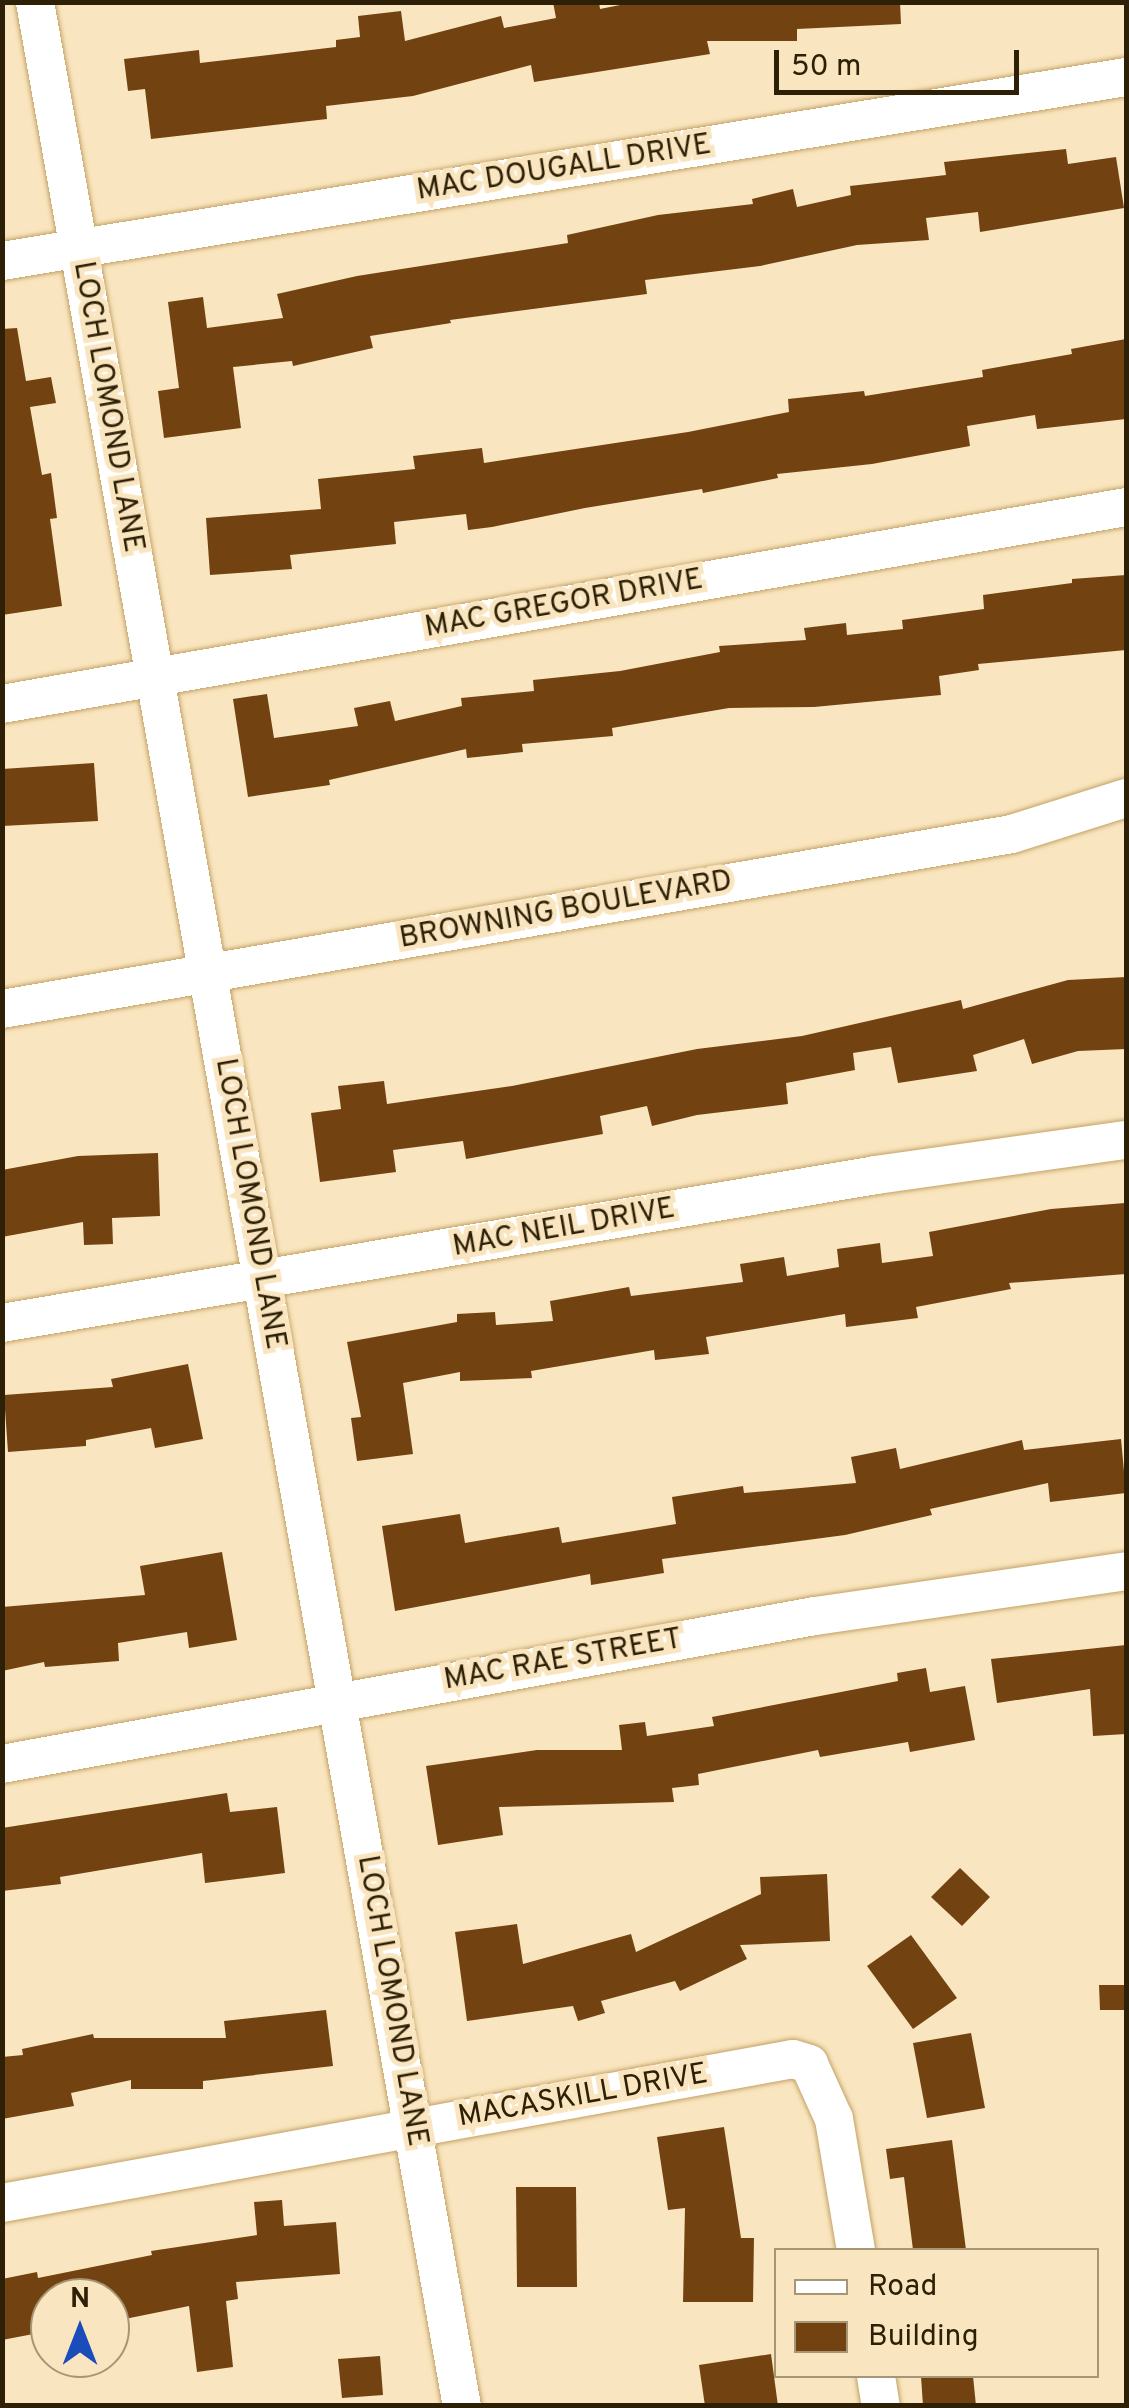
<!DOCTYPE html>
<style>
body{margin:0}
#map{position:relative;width:1129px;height:2408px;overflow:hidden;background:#f9e5bf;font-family:Overpass,sans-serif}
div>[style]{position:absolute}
.building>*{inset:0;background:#724310}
.roads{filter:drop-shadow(0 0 2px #c3a264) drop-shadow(0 0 2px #c3a264)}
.minor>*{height:38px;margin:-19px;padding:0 19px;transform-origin:19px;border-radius:19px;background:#fff}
span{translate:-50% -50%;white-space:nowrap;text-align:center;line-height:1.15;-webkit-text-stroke:10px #f9e5bf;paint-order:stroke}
.street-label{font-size:30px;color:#2d2006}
.frame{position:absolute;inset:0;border:5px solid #2d2006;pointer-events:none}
.legend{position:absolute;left:774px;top:2248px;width:325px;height:130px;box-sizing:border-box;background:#f9e5bf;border:2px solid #a79675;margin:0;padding:12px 18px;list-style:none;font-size:30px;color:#2d2006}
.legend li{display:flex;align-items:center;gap:20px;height:50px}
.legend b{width:50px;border:2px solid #a79675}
.north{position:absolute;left:30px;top:2278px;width:100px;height:100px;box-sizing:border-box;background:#f9e5bf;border:2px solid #a79675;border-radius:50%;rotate:0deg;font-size:28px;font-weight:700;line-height:40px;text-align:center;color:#2d2006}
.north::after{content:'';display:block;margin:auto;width:35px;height:45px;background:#1a4dba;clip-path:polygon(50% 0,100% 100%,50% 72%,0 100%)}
.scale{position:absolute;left:774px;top:50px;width:245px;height:45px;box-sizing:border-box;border:5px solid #2d2006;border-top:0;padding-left:12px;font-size:30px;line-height:35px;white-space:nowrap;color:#2d2006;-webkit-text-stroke:8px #f9e5bf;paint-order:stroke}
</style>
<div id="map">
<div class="building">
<div style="clip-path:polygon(553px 2px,599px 2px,600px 9px,635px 2px,900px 2px,901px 24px,797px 29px,797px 41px,707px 41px,710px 54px,534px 82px,531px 65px,413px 96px,326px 106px,327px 119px,151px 139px,145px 89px,128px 91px,124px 59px,199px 50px,200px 63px,336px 47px,336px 40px,360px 37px,358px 16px,401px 11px,405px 41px,501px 16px,504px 28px,556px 18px)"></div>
<div style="clip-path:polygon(1066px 149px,1068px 164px,1116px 157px,1124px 208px,980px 232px,978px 212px,926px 218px,929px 240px,857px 245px,760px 266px,645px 280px,647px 294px,450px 320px,451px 323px,370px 336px,373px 348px,293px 366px,292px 361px,233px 367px,241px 428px,164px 438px,158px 391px,179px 388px,168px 302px,203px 297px,207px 328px,283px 318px,277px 294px,357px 276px,568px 243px,567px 235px,658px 215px,753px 204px,752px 199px,793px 189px,797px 207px,851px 195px,850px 186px,946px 175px,944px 162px)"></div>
<div style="clip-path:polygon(17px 328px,26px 381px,51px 377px,56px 403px,30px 407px,42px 475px,51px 473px,57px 518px,50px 519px,62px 606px,2px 615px,2px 329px)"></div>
<div style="clip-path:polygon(1126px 339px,1126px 419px,1037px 429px,1035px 415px,967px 426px,970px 446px,872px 464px,777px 474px,778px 478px,703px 493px,702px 489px,585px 508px,492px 527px,468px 530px,466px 514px,394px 522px,396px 544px,290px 555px,292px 569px,210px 575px,206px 518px,321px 509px,318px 479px,415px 469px,413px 456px,482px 448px,484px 463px,688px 432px,789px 412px,788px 399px,864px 391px,865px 396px,983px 377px,982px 370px,1072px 354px,1071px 349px)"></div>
<div style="clip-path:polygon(1126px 575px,1126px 650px,978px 664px,979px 670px,939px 676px,941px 695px,814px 707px,729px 708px,612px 728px,613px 736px,522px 744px,523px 752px,467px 758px,466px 749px,329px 780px,330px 785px,248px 797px,233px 699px,267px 694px,274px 738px,358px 726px,354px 708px,390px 701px,395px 721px,462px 706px,461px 698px,534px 691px,533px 680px,620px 671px,720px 652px,719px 646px,806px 640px,804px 628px,846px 623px,847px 635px,903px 629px,902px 620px,984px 609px,983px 595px,1072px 583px,1072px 579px)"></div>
<div style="clip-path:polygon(94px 763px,98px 821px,2px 826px,2px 769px)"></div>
<div style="clip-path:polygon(1126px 977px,1126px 1049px,1078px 1051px,1032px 1064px,1024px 1039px,973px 1055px,977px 1071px,898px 1083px,891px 1047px,853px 1053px,855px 1070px,786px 1083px,788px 1104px,697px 1115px,652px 1126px,647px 1106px,600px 1116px,603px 1134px,466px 1159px,463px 1141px,393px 1150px,396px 1172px,320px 1182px,311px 1113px,341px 1109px,338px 1086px,384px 1081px,387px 1104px,512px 1086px,697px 1049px,802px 1036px,961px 1000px,963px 1009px,1068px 980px)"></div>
<div style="clip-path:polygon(158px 1153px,160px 1216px,112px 1218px,113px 1244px,84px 1245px,83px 1222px,2px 1237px,2px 1170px,78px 1156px)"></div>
<div style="clip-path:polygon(1125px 1203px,1126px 1274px,1009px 1283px,1011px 1289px,916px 1307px,918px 1318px,846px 1327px,845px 1314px,706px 1337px,709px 1354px,655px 1360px,654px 1350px,531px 1371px,532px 1378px,460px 1381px,460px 1372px,403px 1383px,413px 1454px,357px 1461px,351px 1418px,361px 1417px,347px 1342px,457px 1322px,457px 1314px,495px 1312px,496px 1325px,553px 1321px,550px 1301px,629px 1287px,631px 1296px,743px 1282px,740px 1264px,784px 1257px,787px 1276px,839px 1267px,837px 1249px,880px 1243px,882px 1263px,933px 1256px,929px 1232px,1051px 1209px)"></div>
<div style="clip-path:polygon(188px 1364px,203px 1439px,155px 1448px,151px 1428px,86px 1440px,86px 1446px,8px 1452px,4px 1395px,113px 1387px,111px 1379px)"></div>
<div style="clip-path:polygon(1121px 1439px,1126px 1493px,1050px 1502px,1048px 1483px,930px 1509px,932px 1515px,845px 1535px,662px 1559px,664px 1573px,591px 1585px,590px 1574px,395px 1611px,382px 1526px,460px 1514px,465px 1543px,559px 1527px,562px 1543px,676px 1524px,672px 1497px,743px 1486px,744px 1493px,856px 1483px,851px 1457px,896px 1448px,900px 1469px,1022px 1440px,1024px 1450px)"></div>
<div style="clip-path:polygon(222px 1552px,237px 1640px,189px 1648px,187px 1632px,118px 1643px,119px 1661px,45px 1667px,44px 1662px,2px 1671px,2px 1607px,145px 1595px,140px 1566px)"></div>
<div style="clip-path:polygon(1126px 1645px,1126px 1734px,1093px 1736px,1090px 1689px,997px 1703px,991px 1659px)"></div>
<div style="clip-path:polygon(926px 1668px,930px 1692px,965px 1686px,975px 1740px,910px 1752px,908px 1742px,820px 1757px,818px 1750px,698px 1774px,699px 1785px,672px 1788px,674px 1802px,499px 1807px,503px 1835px,438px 1845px,426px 1766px,537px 1750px,622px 1750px,619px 1725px,645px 1722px,647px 1736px,714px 1726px,712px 1717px,898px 1681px,897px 1673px)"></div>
<div style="clip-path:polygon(227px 1793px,230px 1812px,277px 1807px,285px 1873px,205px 1883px,202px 1853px,60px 1877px,61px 1884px,2px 1891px,2px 1828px)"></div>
<div style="clip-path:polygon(960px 1868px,990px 1897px,962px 1926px,931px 1897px)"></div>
<div style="clip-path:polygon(827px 1874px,830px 1941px,740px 1945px,747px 1959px,680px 1991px,675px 1981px,601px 2001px,605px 2013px,578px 2021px,573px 2006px,467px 2021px,455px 1932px,517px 1924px,523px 1964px,631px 1934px,636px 1952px,761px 1894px,760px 1877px)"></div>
<div style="clip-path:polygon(911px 1935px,957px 1998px,913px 2029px,867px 1966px)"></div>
<div style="clip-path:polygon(1099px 1985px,1126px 1985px,1126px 2010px,1100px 2010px)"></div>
<div style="clip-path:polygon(326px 2010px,333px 2066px,203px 2081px,203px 2089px,131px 2089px,131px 2080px,71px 2093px,74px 2106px,2px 2119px,2px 2057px,23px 2055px,22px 2049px,93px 2034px,94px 2038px,226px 2038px,224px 2021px)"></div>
<div style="clip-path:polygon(971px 2033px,985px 2108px,927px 2118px,913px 2043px)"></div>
<div style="clip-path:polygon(724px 2127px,741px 2238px,754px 2238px,753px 2302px,683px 2302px,685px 2208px,668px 2210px,657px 2137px)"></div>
<div style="clip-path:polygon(952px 2140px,966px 2250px,913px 2250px,904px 2177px,890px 2179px,886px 2149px)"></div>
<div style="clip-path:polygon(516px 2187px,576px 2187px,577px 2287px,517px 2287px)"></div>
<div style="clip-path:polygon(282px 2200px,284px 2226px,336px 2222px,340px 2274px,236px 2282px,238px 2299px,226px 2301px,233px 2367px,197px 2372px,189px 2306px,110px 2322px,110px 2298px,42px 2298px,49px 2331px,2px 2340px,2px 2279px,37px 2272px,38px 2278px,152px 2255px,151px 2251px,257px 2235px,254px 2202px)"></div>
<div style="clip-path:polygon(771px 2354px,778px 2406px,705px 2406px,699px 2365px)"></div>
<div style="clip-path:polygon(380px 2356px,383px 2395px,342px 2398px,338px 2359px)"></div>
<div style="clip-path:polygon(921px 2376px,973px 2376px,976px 2406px,923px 2406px)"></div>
</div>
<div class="roads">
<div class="minor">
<div style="left:35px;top:2px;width:2442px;rotate:79.93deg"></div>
<div style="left:2px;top:261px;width:1139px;rotate:-9.3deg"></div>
<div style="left:2px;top:704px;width:1141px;rotate:-9.94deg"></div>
<div style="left:2px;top:1009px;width:1025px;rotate:-9.83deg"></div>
<div style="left:1012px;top:834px;width:120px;rotate:-17.5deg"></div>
<div style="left:2px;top:1323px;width:886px;rotate:-9.61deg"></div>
<div style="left:876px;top:1175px;width:252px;rotate:-8deg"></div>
<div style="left:2px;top:1764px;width:826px;rotate:-10.32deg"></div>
<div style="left:815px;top:1616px;width:314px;rotate:-8.2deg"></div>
<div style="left:2px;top:2203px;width:804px;rotate:-10.32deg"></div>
<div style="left:793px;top:2059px;width:17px;rotate:17deg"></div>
<div style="left:809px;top:2064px;width:60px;rotate:65.6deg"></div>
<div style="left:834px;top:2119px;width:133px;rotate:80.5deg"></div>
<div style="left:876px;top:2376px;width:30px;rotate:81deg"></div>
</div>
</div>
<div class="street-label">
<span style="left:564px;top:169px;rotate:-9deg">MAC DOUGALL DRIVE</span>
<span style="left:107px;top:407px;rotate:80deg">LOCH LOMOND LANE</span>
<span style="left:564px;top:605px;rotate:-10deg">MAC GREGOR DRIVE</span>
<span style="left:566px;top:911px;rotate:-10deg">BROWNING BOULEVARD</span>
<span style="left:249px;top:1204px;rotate:80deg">LOCH LOMOND LANE</span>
<span style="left:564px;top:1229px;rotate:-10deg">MAC NEIL DRIVE</span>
<span style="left:563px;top:1661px;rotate:-10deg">MAC RAE STREET</span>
<span style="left:391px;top:2001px;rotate:80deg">LOCH LOMOND LANE</span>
<span style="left:583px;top:2097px;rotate:-10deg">MACASKILL DRIVE</span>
</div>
<div class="frame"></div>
<ul class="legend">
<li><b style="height:12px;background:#fff"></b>Road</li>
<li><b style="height:28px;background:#724310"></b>Building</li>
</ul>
<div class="north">N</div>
<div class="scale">50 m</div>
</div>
